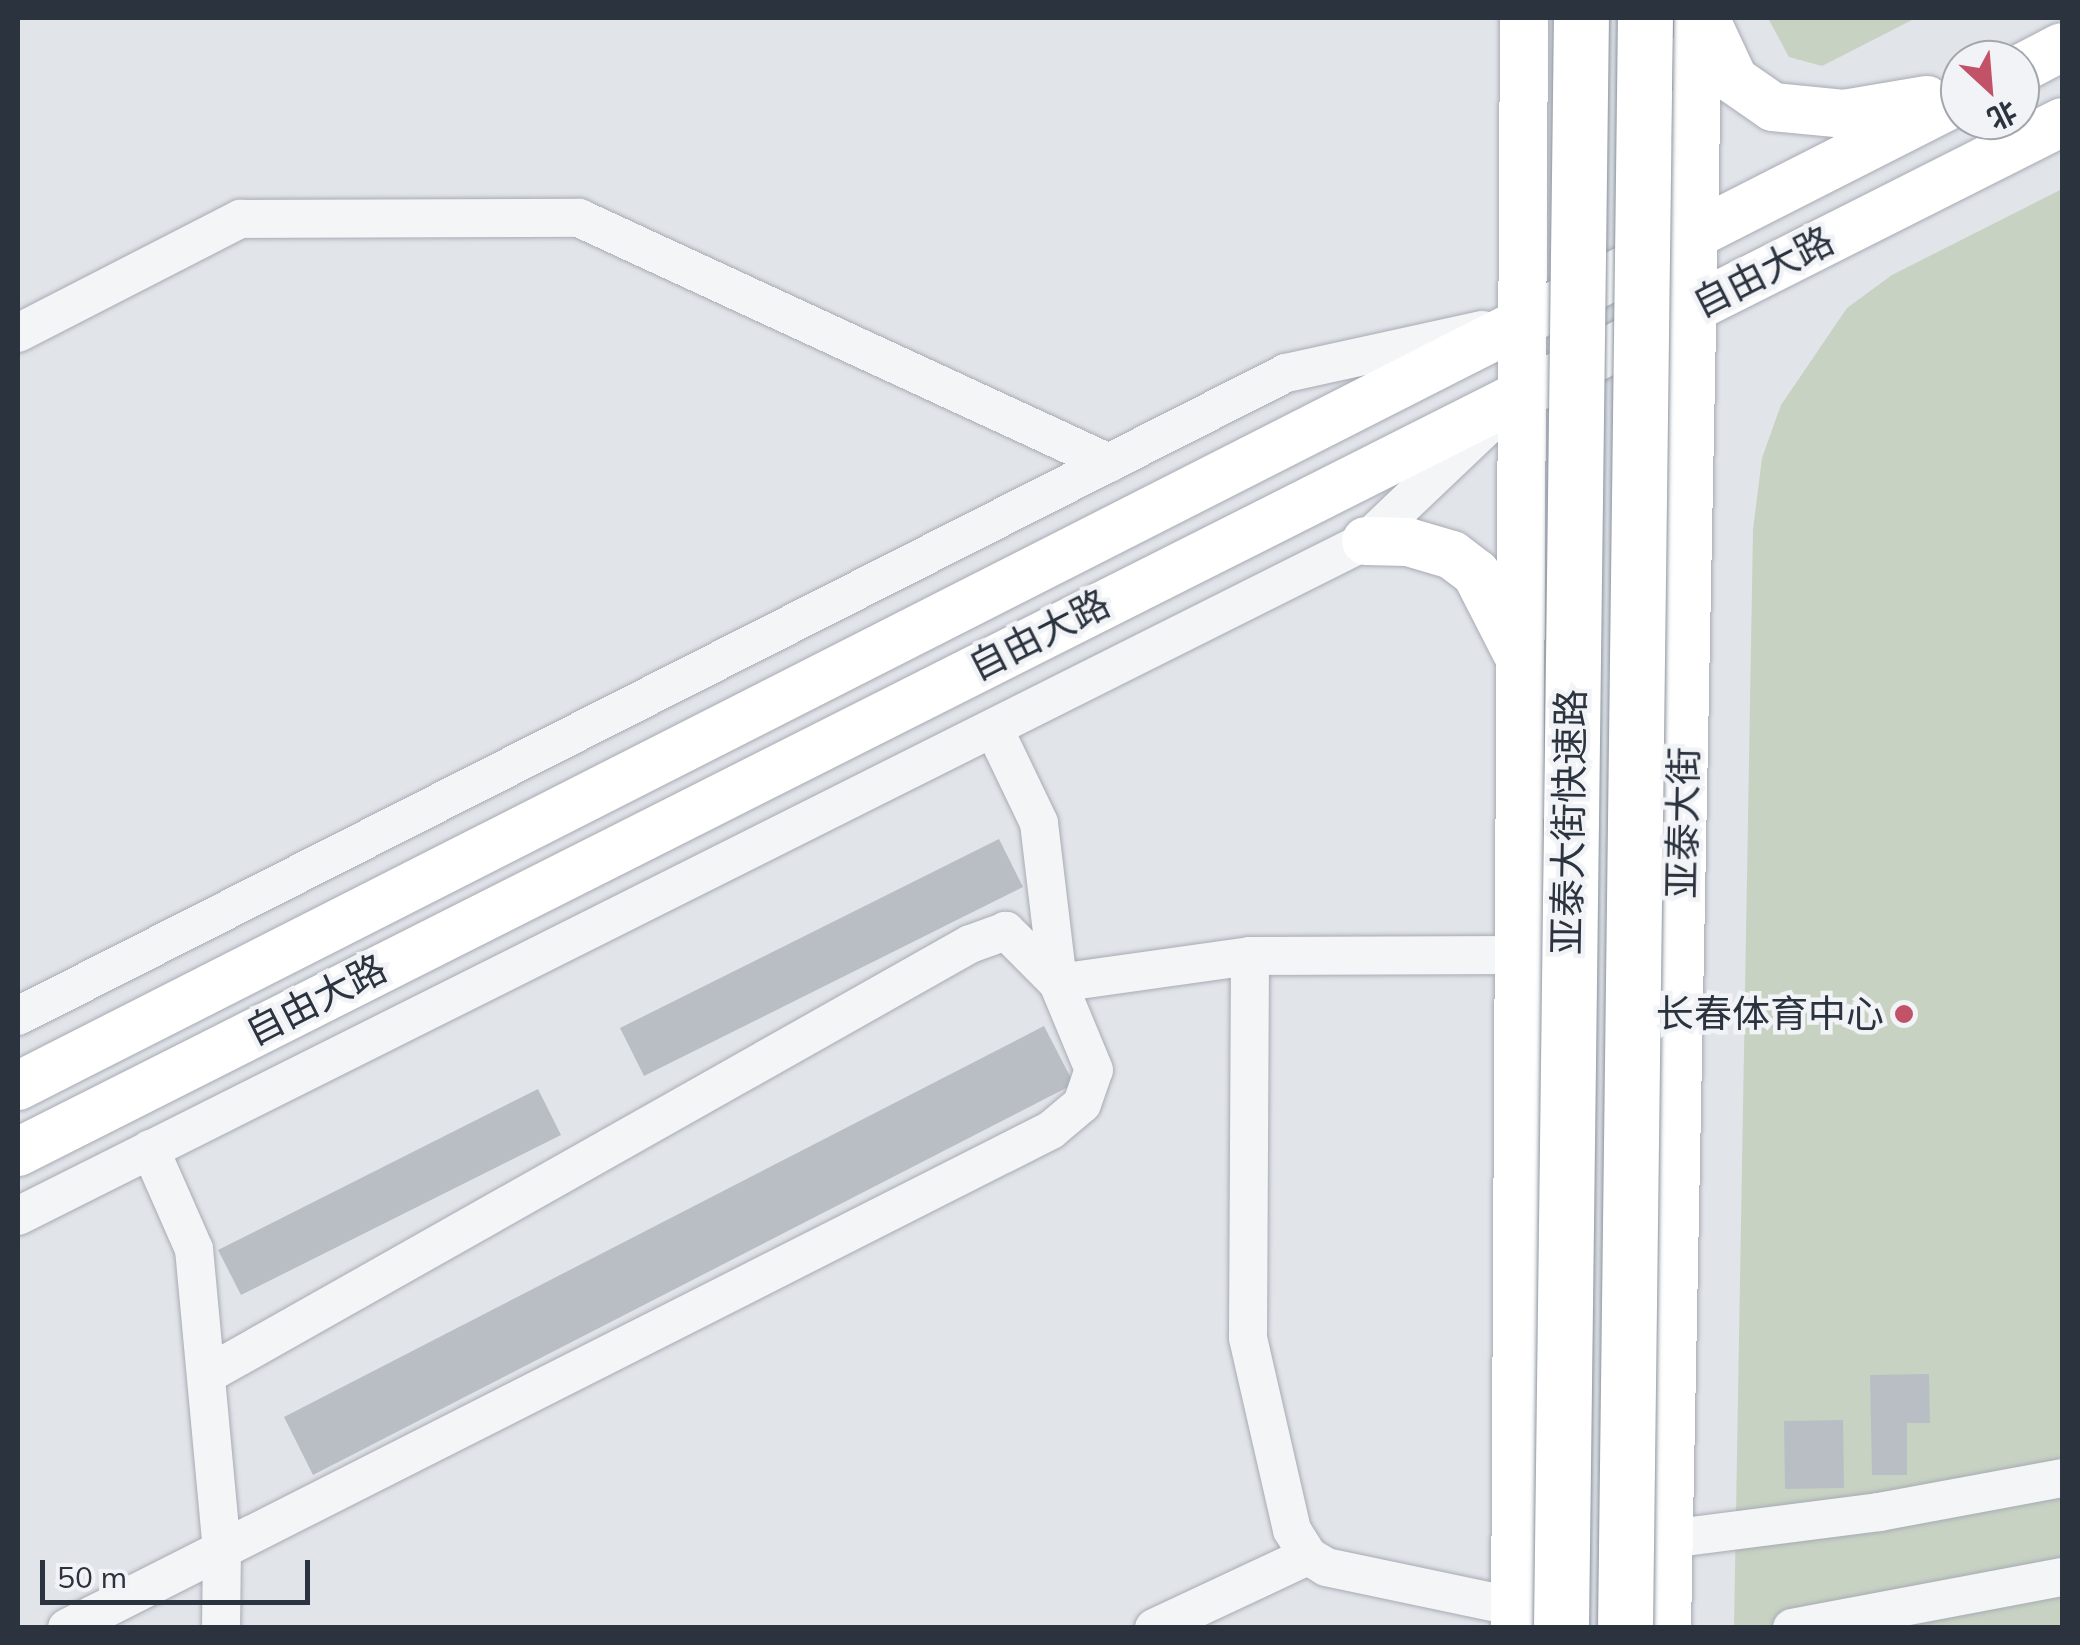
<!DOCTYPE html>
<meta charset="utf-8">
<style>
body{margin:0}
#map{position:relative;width:2080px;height:1645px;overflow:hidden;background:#e1e4e9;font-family:Mulish,"Noto Sans SC",sans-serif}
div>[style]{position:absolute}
.green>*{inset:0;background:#c7d2c3}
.building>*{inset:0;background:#b9bec5}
.roads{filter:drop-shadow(0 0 2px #a7abb3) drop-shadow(0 0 2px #a7abb3)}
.minor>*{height:38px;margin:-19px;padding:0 19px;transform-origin:19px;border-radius:19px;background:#f4f5f7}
.major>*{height:48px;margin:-24px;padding:0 24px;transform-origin:24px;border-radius:24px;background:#fff}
.bridges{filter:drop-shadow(0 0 2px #8a939e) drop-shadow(0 0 2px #8a939e)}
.highway-bridge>*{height:55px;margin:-27.5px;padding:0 27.5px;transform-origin:27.5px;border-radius:27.5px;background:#fff}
.dots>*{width:28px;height:28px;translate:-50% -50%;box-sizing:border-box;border:5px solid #f1f3f6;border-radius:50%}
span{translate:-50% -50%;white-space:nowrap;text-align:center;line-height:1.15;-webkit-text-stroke:9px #f1f3f6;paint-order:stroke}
.street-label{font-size:38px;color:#2b333f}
.poi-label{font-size:38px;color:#2b333f}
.right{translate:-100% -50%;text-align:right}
.frame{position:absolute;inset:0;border:20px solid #2b333f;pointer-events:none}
.north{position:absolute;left:1940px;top:40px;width:100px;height:100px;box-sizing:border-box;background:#f1f3f6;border:2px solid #a2a6ad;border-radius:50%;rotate:154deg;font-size:28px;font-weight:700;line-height:40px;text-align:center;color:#2b333f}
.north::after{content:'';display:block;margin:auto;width:35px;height:45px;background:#c15267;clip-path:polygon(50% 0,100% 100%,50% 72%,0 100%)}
.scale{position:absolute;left:40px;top:1560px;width:270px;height:45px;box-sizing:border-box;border:5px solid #2b333f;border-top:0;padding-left:12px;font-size:30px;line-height:35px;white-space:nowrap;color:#2b333f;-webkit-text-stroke:8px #f1f3f6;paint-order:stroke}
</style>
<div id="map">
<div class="green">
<div style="clip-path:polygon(1768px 18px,1916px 18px,1822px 66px,1789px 57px)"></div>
<div style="clip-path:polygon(2062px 189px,2062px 1627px,1734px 1628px,1753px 530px,1762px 458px,1781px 405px,1847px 308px,1892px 275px)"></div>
</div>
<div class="building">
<div style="clip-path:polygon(999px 839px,1023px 887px,644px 1076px,620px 1028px)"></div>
<div style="clip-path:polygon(1044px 1026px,1074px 1084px,313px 1475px,284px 1417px)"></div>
<div style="clip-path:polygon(538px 1089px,561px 1135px,241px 1295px,218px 1250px)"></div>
<div style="clip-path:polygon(1929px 1374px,1930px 1423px,1907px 1423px,1907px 1475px,1872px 1475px,1870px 1375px)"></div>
<div style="clip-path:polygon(1843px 1420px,1844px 1488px,1785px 1489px,1784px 1421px)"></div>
</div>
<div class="roads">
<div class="minor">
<div style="left:18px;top:333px;width:250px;rotate:-27.2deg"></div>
<div style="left:240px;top:219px;width:339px;rotate:-0.2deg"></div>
<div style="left:579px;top:218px;width:584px;rotate:24.81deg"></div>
<div style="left:994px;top:729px;width:104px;rotate:64.4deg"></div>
<div style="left:1039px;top:823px;width:161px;rotate:83.2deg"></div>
<div style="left:1058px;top:983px;width:194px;rotate:-8deg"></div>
<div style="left:1250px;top:956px;width:270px;rotate:-0.2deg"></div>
<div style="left:1250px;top:956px;width:382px;rotate:90.3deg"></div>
<div style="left:1248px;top:1338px;width:197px;rotate:77.1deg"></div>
<div style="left:1292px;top:1530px;width:31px;rotate:58deg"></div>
<div style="left:1308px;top:1556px;width:21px;rotate:31deg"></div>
<div style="left:1326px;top:1567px;width:193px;rotate:11.9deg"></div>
<div style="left:18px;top:1016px;width:1422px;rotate:-26.89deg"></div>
<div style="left:1286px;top:373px;width:201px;rotate:-12.4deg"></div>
<div style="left:150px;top:1149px;width:109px;rotate:66.3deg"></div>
<div style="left:194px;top:1249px;width:300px;rotate:84.7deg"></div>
<div style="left:222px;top:1548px;width:80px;rotate:90.7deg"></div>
<div style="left:18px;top:1216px;width:1508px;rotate:-26.6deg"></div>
<div style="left:1366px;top:541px;width:180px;rotate:-43.6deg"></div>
<div style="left:1669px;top:1539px;width:212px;rotate:-7.3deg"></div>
<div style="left:1879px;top:1512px;width:186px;rotate:-10.5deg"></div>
<div style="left:67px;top:1628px;width:1103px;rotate:-26.84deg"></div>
<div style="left:1051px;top:1130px;width:40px;rotate:-40deg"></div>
<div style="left:1082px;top:1104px;width:36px;rotate:-71deg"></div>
<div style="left:1094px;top:1070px;width:94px;rotate:-112.5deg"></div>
<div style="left:1058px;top:983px;width:74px;rotate:-135deg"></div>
<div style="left:1006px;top:931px;width:38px;rotate:160deg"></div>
<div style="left:970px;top:944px;width:875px;rotate:150.56deg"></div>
<div style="left:1154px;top:1628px;width:170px;rotate:-25.1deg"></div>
<div style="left:1792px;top:1628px;width:275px;rotate:-10.7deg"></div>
</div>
<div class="major">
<div style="left:1705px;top:18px;width:68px;rotate:64.9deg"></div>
<div style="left:1734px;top:80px;width:47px;rotate:34.7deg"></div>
<div style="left:1773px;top:107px;width:71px;rotate:5.6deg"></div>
<div style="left:1844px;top:114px;width:84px;rotate:-9.6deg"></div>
<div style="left:2020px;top:69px;width:47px;rotate:-27.6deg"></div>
<div style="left:1366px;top:541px;width:42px;rotate:1.4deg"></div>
<div style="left:1408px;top:542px;width:46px;rotate:16.5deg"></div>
<div style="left:1452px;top:555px;width:30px;rotate:37deg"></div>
<div style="left:1476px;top:573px;width:88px;rotate:62.9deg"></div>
<div style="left:18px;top:1086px;width:2178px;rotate:-26.92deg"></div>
<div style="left:18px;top:1152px;width:2289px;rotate:-26.74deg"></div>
<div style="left:1515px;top:1628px;width:1610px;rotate:-89.68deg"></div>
<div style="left:1667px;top:1628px;width:1610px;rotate:-88.9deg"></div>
</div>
</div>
<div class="bridges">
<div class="highway-bridge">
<div style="left:1561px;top:1628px;width:1610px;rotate:-89.29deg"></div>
<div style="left:1625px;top:1628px;width:1610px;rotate:-89.29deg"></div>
</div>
</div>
<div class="dots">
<div style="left:1904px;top:1014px;background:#c15267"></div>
</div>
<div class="street-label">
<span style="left:1763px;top:272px;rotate:-27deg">自由大路</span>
<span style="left:1039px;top:635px;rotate:-27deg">自由大路</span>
<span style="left:1569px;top:822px;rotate:-89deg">亚泰大街快速路</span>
<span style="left:1683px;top:823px;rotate:-89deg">亚泰大街</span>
<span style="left:316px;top:1000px;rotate:-27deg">自由大路</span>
</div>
<div class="poi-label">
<span class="right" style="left:1884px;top:1014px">长春体育中心</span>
</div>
<div class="frame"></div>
<div class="north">北</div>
<div class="scale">50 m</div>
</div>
